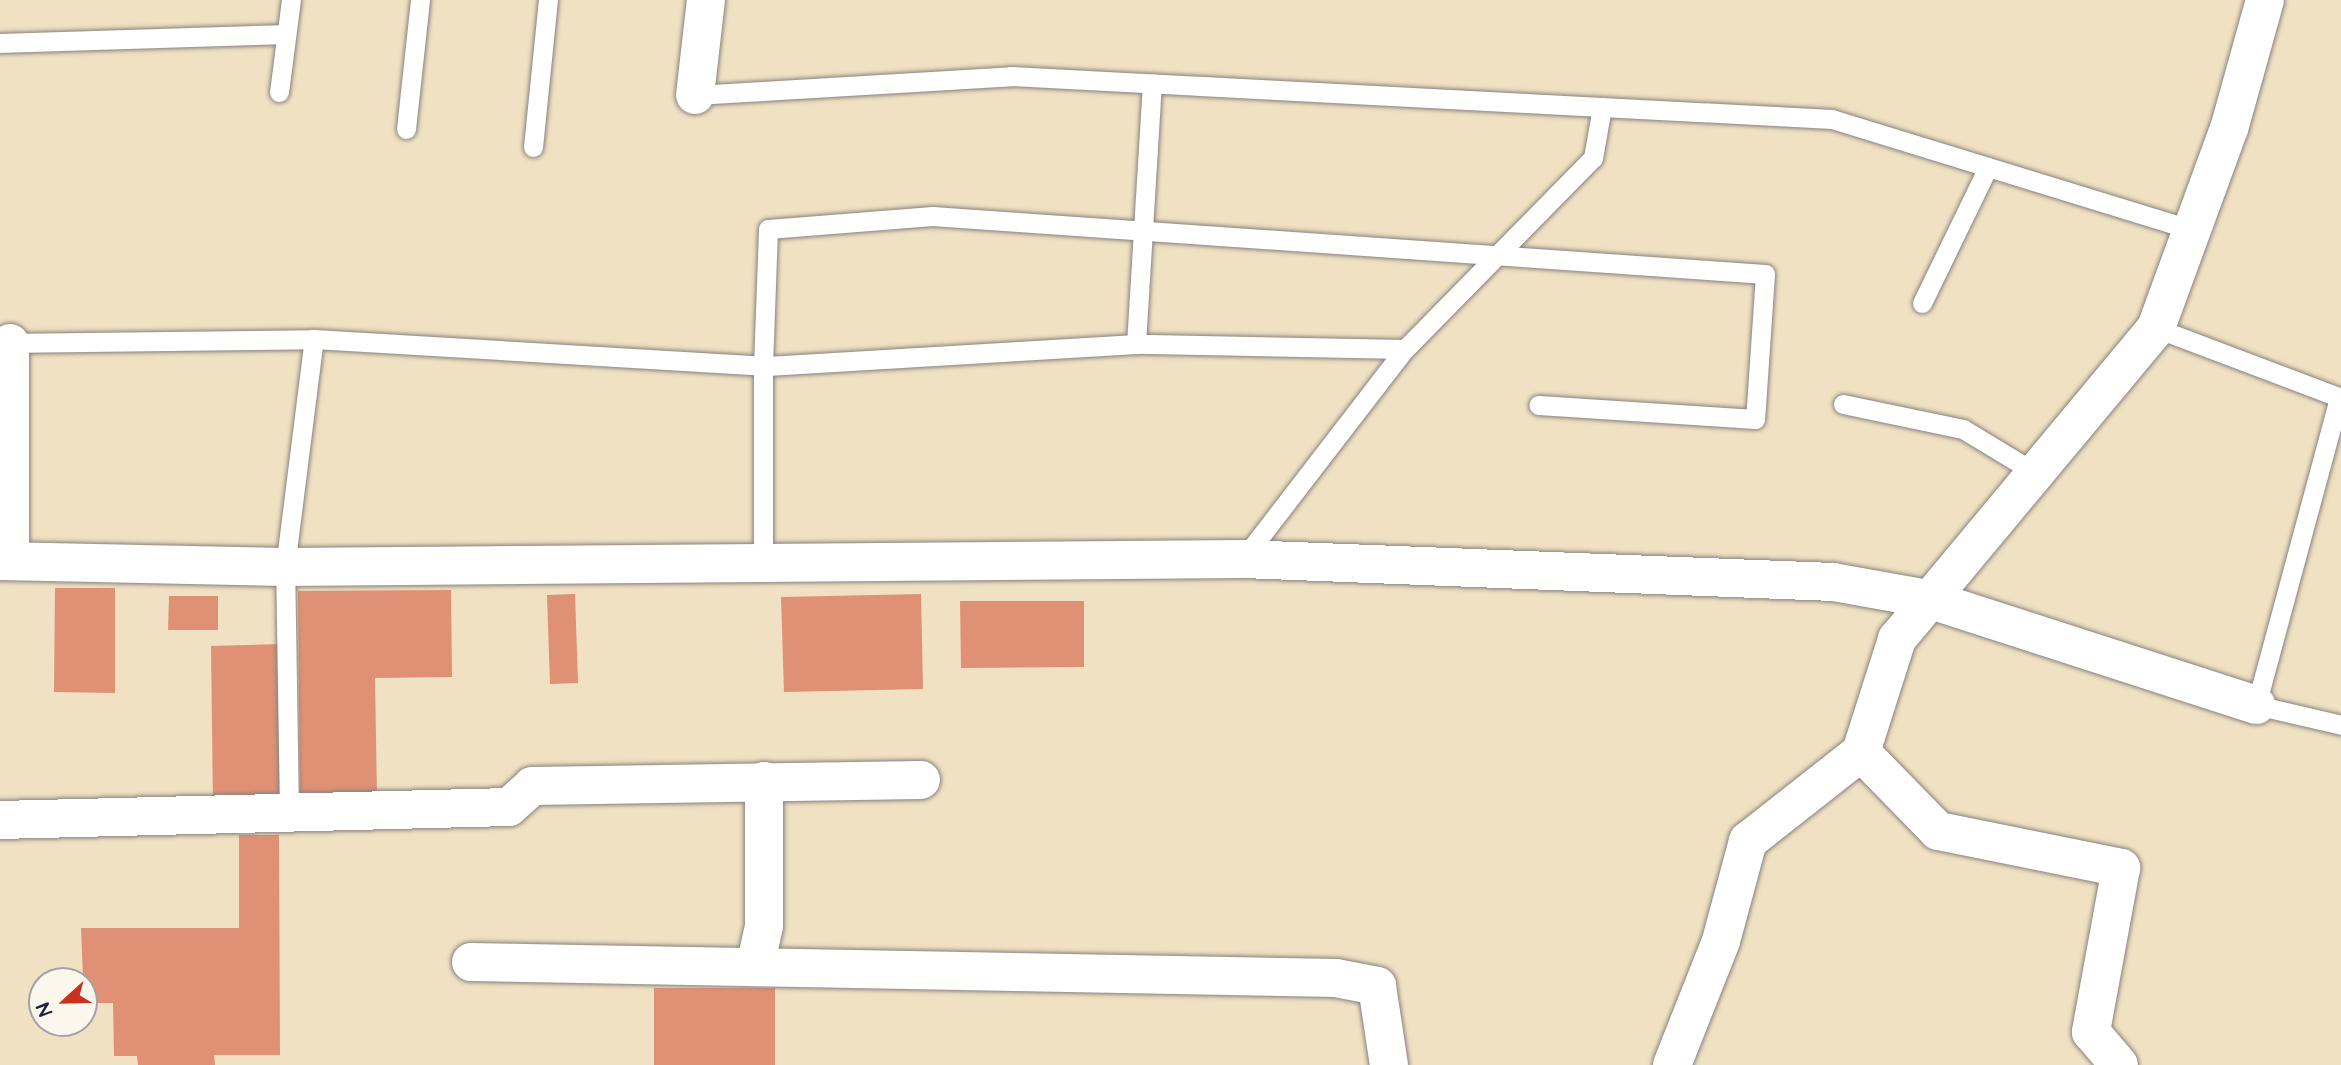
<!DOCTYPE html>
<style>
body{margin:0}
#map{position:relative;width:2341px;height:1065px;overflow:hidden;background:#efe1c2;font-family:"Architects Daughter",sans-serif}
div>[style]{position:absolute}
.building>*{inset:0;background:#e09175}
.roads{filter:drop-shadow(0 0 2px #88827e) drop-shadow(0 0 2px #88827e)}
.lane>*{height:19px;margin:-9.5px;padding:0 9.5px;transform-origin:9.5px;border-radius:9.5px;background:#fff}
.street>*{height:38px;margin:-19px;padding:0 19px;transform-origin:19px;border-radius:19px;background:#fff}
span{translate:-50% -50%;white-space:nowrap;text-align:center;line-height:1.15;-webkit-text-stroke:5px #fbf7ec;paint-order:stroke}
.north{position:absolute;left:28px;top:967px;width:70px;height:70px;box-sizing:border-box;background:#fbf7ec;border:2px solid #a4a2a5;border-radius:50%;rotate:248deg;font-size:19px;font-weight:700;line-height:28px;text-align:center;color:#22223b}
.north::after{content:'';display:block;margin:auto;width:24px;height:32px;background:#c8321e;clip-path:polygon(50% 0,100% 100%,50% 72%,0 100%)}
</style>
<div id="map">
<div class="building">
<div style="clip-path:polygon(55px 588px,115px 588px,115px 693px,54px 692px)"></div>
<div style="clip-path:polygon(451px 590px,452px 677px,375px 678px,377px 796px,300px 796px,298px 591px)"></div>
<div style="clip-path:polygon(575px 594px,578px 683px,550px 684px,547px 595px)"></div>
<div style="clip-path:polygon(921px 594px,923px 689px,784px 692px,781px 597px)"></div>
<div style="clip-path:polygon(169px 596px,218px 596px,218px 630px,168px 630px)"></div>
<div style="clip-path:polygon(960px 601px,1084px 601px,1084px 667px,961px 668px)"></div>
<div style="clip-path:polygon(278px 644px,281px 805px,213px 806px,211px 646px)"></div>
<div style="clip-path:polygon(239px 835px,279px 835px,280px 1055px,214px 1055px,215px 1065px,138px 1065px,137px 1056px,114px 1056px,113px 1003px,84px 1003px,81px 928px,239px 928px)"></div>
<div style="clip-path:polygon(654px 988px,775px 988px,775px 1065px,654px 1065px)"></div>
</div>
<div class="roads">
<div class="lane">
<div style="left:0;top:43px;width:286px;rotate:-1.8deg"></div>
<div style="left:279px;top:92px;width:93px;rotate:-82.6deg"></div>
<div style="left:695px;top:95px;width:317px;rotate:-3.4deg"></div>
<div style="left:1011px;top:76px;width:822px;rotate:3deg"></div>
<div style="left:1832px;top:119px;width:377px;rotate:17.1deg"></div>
<div style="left:406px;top:129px;width:130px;rotate:-83.8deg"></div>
<div style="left:533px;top:147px;width:148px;rotate:-84.2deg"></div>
<div style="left:1922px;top:303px;width:151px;rotate:-64.1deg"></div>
<div style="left:2156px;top:328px;width:198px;rotate:20.7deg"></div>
<div style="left:3px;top:343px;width:311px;rotate:-0.7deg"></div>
<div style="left:314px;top:339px;width:450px;rotate:3.4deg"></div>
<div style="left:763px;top:366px;width:197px;rotate:90deg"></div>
<div style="left:1136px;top:344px;width:261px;rotate:-86.5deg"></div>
<div style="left:1405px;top:349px;width:269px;rotate:-178.9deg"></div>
<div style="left:1136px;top:344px;width:374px;rotate:176.6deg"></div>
<div style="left:763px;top:366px;width:137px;rotate:-87.9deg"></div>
<div style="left:768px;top:229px;width:165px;rotate:-4.5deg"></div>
<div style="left:932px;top:216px;width:835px;rotate:3.98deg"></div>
<div style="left:1765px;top:274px;width:145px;rotate:93.9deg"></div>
<div style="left:1755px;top:419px;width:217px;rotate:-176.3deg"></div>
<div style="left:2339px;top:398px;width:318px;rotate:105.1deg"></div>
<div style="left:2256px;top:705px;width:87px;rotate:13.2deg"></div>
<div style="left:1843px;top:404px;width:123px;rotate:11.8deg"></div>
<div style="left:1963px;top:429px;width:83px;rotate:31.2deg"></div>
<div style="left:1243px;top:559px;width:265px;rotate:-52.4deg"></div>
<div style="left:1405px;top:349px;width:268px;rotate:-45.5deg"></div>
<div style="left:1593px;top:158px;width:52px;rotate:-80deg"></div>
<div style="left:289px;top:813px;width:246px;rotate:-90.9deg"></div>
<div style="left:285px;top:567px;width:230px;rotate:-82.8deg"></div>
</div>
<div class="street">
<div style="left:695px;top:95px;width:96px;rotate:-83.4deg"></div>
<div style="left:0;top:561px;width:285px;rotate:1.2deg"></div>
<div style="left:285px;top:567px;width:958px;rotate:-0.48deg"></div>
<div style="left:1243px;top:559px;width:590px;rotate:2.23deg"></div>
<div style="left:1833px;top:582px;width:97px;rotate:10.1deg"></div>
<div style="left:1928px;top:599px;width:345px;rotate:17.9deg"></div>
<div style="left:10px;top:561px;width:218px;rotate:-90deg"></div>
<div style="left:1861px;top:752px;width:110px;rotate:45.7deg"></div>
<div style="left:1938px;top:831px;width:187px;rotate:11.4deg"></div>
<div style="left:2121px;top:868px;width:167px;rotate:100.4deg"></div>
<div style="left:2091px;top:1032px;width:43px;rotate:49.7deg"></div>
<div style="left:0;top:820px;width:509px;rotate:-1.46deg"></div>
<div style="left:509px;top:807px;width:31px;rotate:-42deg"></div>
<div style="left:532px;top:786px;width:389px;rotate:-0.9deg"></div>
<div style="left:471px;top:962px;width:865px;rotate:1.06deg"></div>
<div style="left:1336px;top:978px;width:42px;rotate:11deg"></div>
<div style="left:1377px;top:986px;width:80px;rotate:81.4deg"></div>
<div style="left:755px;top:967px;width:42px;rotate:-77.6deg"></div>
<div style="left:764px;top:926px;width:145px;rotate:-90deg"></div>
<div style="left:1672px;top:1065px;width:133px;rotate:-68.4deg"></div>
<div style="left:1721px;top:941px;width:104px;rotate:-74.9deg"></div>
<div style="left:1748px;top:841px;width:144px;rotate:-38.2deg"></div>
<div style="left:1861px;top:752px;width:119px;rotate:-72.3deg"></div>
<div style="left:1897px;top:639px;width:405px;rotate:-50.2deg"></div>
<div style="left:2156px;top:328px;width:212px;rotate:-69.9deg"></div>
<div style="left:2229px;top:129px;width:134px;rotate:-74.4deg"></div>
</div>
</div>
<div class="north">N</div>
</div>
